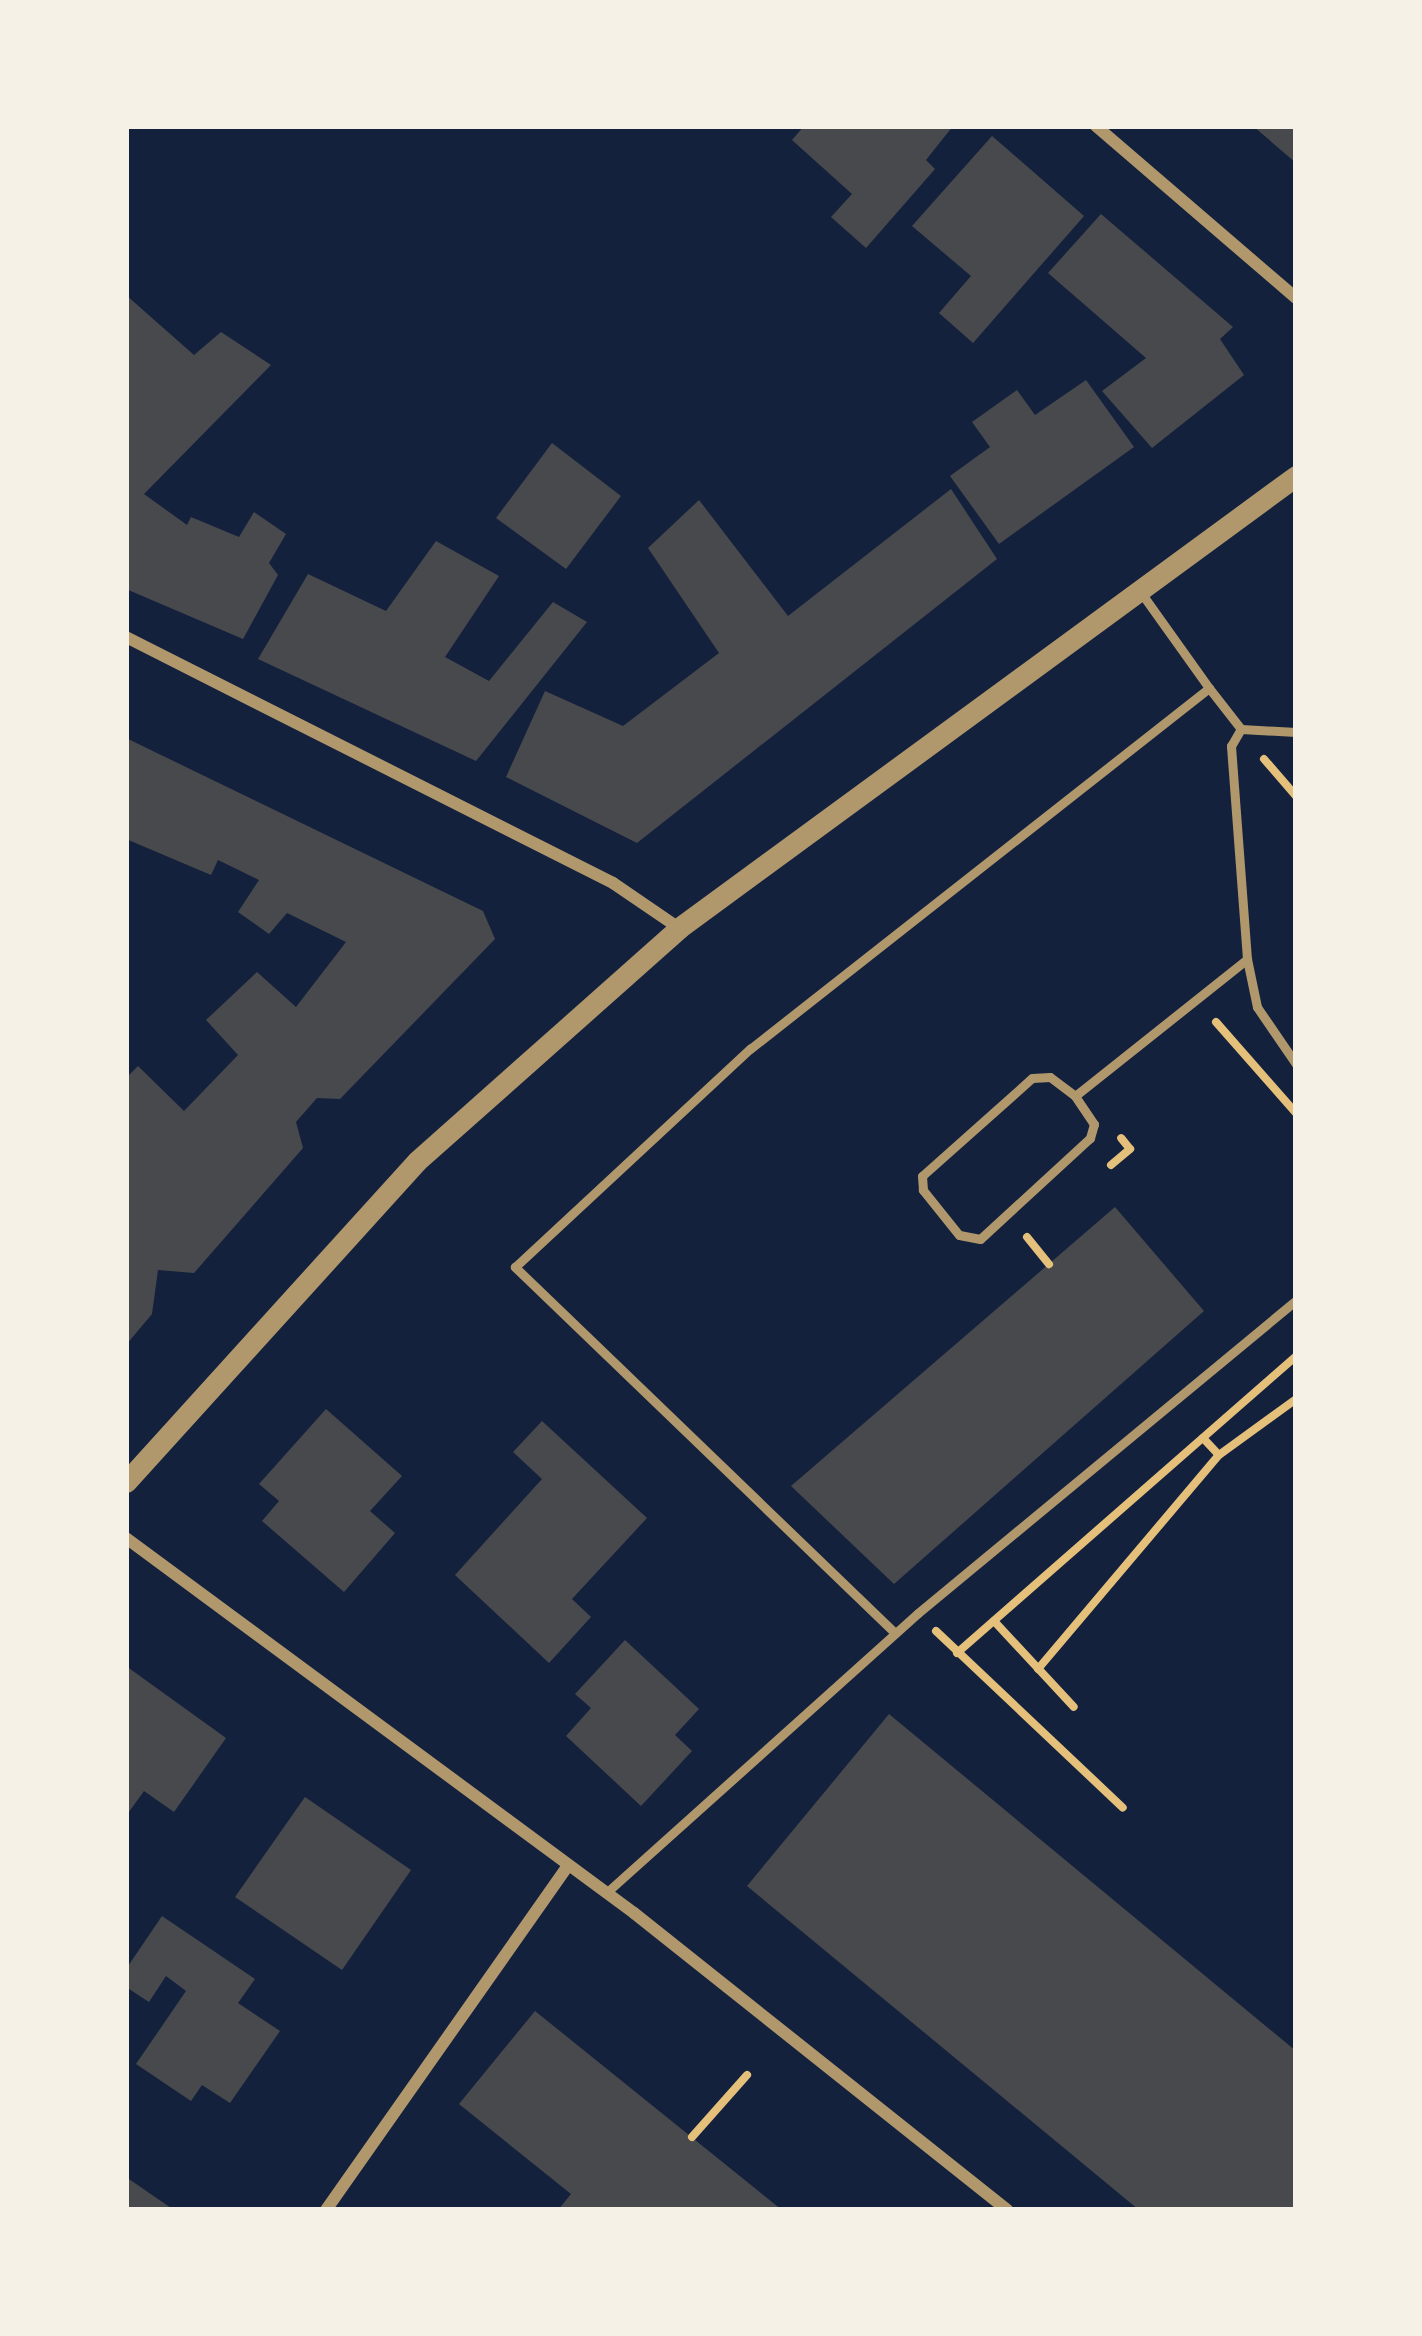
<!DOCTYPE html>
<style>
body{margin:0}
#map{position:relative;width:1422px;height:2336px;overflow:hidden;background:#14213d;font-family:Figtree,sans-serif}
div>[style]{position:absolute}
.building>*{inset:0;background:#48494c}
.path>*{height:8px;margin:-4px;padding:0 4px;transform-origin:4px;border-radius:4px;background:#e5c07b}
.service>*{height:9px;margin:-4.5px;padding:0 4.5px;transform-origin:4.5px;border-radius:4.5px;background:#b1986c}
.minor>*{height:12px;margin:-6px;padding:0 6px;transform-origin:6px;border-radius:6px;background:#b1986c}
.tertiary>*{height:21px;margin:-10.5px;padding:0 10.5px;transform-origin:10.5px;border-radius:10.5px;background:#b1986c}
span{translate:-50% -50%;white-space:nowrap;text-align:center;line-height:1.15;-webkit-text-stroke:12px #f6f1e7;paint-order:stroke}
.frame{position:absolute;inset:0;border:129px solid #f6f1e7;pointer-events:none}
</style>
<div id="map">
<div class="building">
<div style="clip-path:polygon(804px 126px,953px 126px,926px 160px,935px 169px,866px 248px,831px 217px,852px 194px,792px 140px)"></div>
<div style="clip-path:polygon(1253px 126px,1296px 126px,1296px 163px)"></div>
<div style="clip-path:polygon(992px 136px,1084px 216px,973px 343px,939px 313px,971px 276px,912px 226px)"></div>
<div style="clip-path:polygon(1101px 214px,1233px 327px,1220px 339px,1244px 375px,1152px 448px,1102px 391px,1146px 358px,1048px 273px)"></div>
<div style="clip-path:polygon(126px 295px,194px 355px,221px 332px,271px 365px,144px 494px,187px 525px,191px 517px,239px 537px,254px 512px,286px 534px,269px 563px,278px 575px,243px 639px,126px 589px)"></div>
<div style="clip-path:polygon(1086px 380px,1134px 447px,999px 544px,950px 476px,990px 447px,972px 422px,1017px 390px,1035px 415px)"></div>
<div style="clip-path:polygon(552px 443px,621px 496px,566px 569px,496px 518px)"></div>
<div style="clip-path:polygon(951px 489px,997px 559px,637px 843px,506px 777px,545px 691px,623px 726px,719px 653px,648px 548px,699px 500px,788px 616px)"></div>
<div style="clip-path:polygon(436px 541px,499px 576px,445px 657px,489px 681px,553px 602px,587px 622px,476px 761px,258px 659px,308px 574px,386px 611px)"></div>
<div style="clip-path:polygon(126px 738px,483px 911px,495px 939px,340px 1099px,317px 1098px,296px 1122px,303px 1148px,194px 1273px,158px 1270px,152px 1314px,126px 1345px,126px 1078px,138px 1066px,184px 1111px,238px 1055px,206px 1020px,257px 972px,296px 1007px,346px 942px,287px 913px,269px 934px,238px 912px,259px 880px,218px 860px,211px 875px,126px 839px)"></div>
<div style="clip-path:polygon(1115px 1207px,1204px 1311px,894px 1584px,791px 1486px)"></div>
<div style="clip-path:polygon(326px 1409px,402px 1476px,370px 1511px,395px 1533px,344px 1592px,262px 1521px,279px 1501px,259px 1484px)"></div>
<div style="clip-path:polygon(542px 1421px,647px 1518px,572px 1599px,591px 1617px,549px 1663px,455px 1575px,542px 1479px,513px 1452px)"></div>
<div style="clip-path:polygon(625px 1640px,699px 1709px,675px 1735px,692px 1751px,641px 1806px,566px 1736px,591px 1708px,575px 1694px)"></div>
<div style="clip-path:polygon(126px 1666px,226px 1738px,174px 1812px,144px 1791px,126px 1816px)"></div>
<div style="clip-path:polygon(889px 1714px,1296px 2051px,1296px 2210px,1139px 2210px,747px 1886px)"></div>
<div style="clip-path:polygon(305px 1797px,411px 1870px,342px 1970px,235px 1897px)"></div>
<div style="clip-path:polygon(162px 1916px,255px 1979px,238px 2003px,280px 2031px,230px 2103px,202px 2085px,191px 2101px,136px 2064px,186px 1991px,166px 1976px,149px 2002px,126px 1987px,126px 1969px)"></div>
<div style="clip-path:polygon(535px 2011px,782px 2210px,558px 2210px,571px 2194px,459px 2104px)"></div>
<div style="clip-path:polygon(126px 2177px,174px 2210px,126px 2210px)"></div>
</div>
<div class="path">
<div style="left:1264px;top:759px;width:49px;rotate:49.1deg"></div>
<div style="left:1216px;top:1022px;width:121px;rotate:48.7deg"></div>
<div style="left:1111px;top:1165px;width:25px;rotate:-40deg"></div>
<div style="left:1130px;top:1149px;width:14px;rotate:-129deg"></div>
<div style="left:1027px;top:1237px;width:35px;rotate:51deg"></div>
<div style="left:1203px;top:1438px;width:23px;rotate:47deg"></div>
<div style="left:994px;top:1621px;width:117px;rotate:47.1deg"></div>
<div style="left:936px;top:1631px;width:257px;rotate:43.4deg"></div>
<div style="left:957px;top:1653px;width:451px;rotate:-41.2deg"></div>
<div style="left:1038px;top:1669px;width:280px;rotate:-49.8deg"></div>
<div style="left:1219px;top:1455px;width:95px;rotate:-36deg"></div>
<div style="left:692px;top:2137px;width:83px;rotate:-48.4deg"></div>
</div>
<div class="service">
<div style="left:1209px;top:688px;width:52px;rotate:52deg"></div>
<div style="left:1241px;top:729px;width:55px;rotate:3.1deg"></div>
<div style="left:1247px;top:959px;width:49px;rotate:78.2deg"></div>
<div style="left:1257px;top:1007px;width:69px;rotate:55.6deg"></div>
<div style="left:1050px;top:1077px;width:31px;rotate:37deg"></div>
<div style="left:1075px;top:1096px;width:34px;rotate:56deg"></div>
<div style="left:1094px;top:1124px;width:15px;rotate:106deg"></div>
<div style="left:1090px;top:1138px;width:149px;rotate:137.4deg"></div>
<div style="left:980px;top:1239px;width:21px;rotate:-169deg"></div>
<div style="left:959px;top:1235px;width:58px;rotate:-128.7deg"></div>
<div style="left:923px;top:1190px;width:14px;rotate:-94deg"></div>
<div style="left:922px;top:1176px;width:147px;rotate:-41.7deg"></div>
<div style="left:1032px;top:1078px;width:18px;rotate:-3deg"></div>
<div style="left:1075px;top:1096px;width:220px;rotate:-38.5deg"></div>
<div style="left:1247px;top:959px;width:214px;rotate:-94.3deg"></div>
<div style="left:1231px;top:746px;width:20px;rotate:-60deg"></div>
<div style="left:895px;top:1633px;width:528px;rotate:-136.08deg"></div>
<div style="left:515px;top:1267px;width:321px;rotate:-42.9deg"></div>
<div style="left:750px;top:1049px;width:584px;rotate:-38.18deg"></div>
<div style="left:1209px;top:688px;width:115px;rotate:-125.5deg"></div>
<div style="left:606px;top:1893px;width:419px;rotate:-41.9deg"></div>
<div style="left:918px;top:1613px;width:491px;rotate:-39.6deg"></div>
</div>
<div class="minor">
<div style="left:1096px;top:126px;width:264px;rotate:40.7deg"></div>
<div style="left:126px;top:637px;width:546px;rotate:26.8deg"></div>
<div style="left:613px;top:883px;width:80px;rotate:34.3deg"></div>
<div style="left:126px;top:1538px;width:631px;rotate:36.43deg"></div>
<div style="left:634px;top:1913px;width:477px;rotate:38.5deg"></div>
<div style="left:326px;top:2210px;width:421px;rotate:-54.9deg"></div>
</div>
<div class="tertiary">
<div style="left:126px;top:1482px;width:433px;rotate:-47.8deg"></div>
<div style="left:417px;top:1161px;width:351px;rotate:-41.6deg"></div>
<div style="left:679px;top:928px;width:765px;rotate:-36.23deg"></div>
</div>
<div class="frame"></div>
</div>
